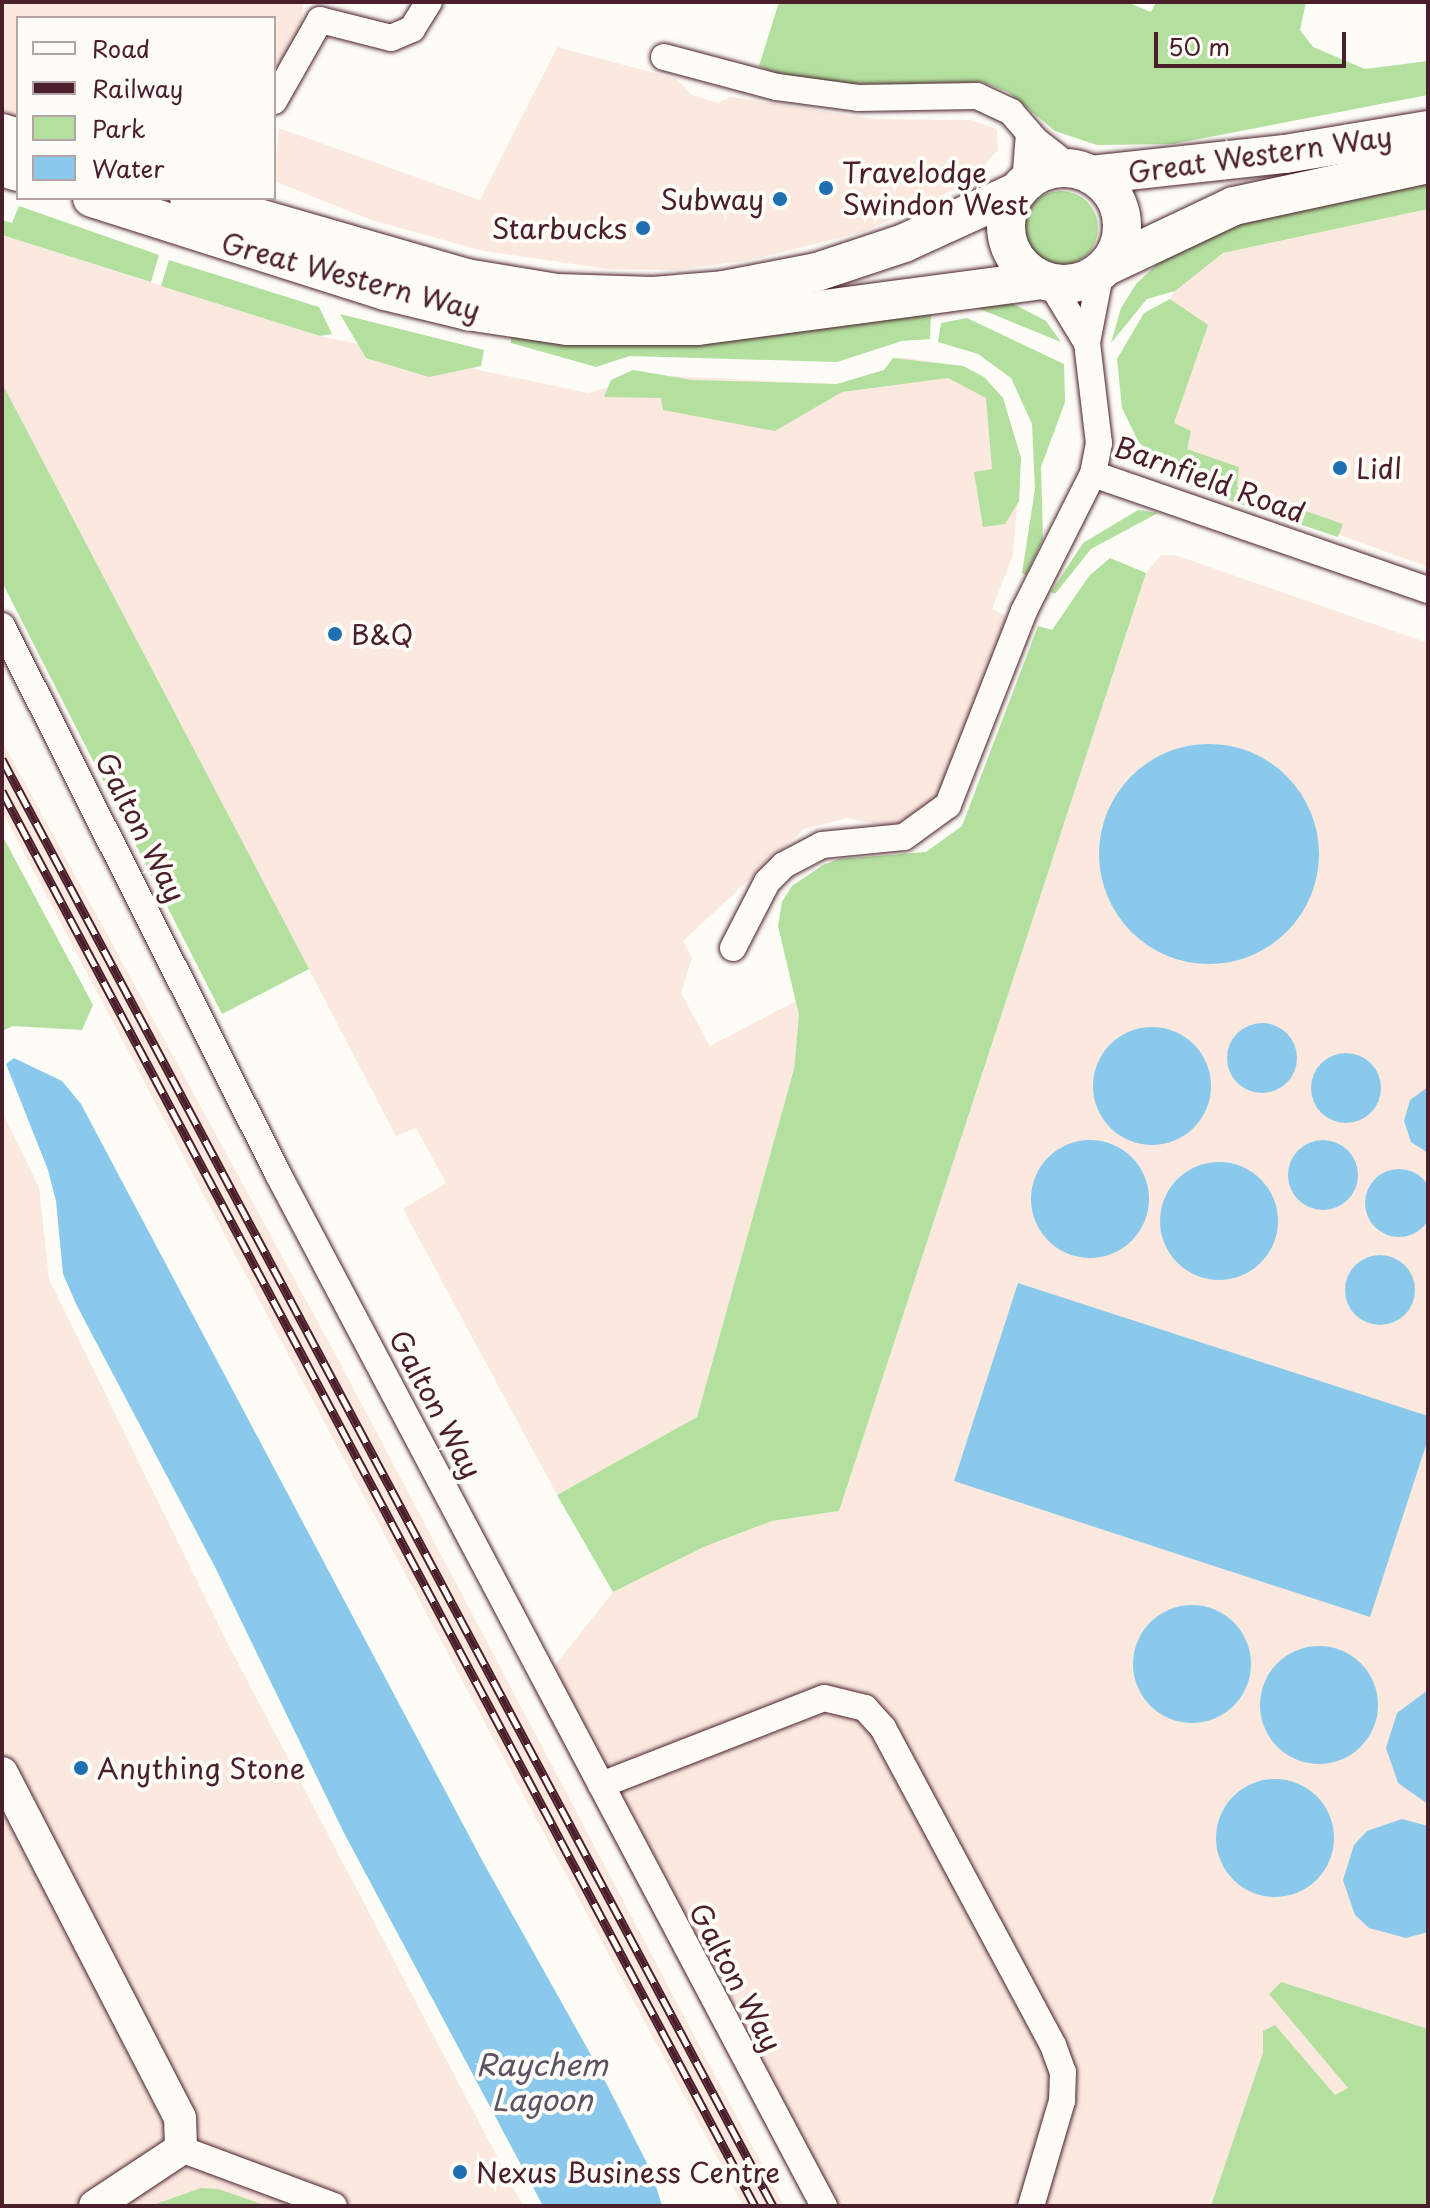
<!DOCTYPE html>
<style>
body{margin:0}
#map{position:relative;width:1430px;height:2208px;overflow:hidden;background:#fdfcf7;font-family:"Playpen Sans",sans-serif}
div>[style]{position:absolute}
.built>*{inset:0;background:#fbe9e0}
.green>*{inset:0;background:#b3e09f}
.round{border-radius:50%}
.water>*{inset:0;background:#8bc9ec}
.roads{filter:drop-shadow(0 0 2px #4a1f2b) drop-shadow(0 0 2px #4a1f2b)}
.minor>*{height:26px;margin:-13px;padding:0 13px;transform-origin:13px;border-radius:13px;background:#fdfcf7}
.tertiary>*{height:32px;margin:-16px;padding:0 16px;transform-origin:16px;border-radius:16px;background:#fdfcf7}
.secondary>*{height:38px;margin:-19px;padding:0 19px;transform-origin:19px;border-radius:19px;background:#fdfcf7}
.secondary>.ring{margin:-19px;padding:0;box-sizing:content-box;background:none;border:38px solid #fdfcf7;border-radius:50%}
.rail>*{height:9px;margin-top:-4.5px;transform-origin:0;background:repeating-linear-gradient(90deg,#fdfcf7 0 18px,#4a1f2b 0 36px);box-sizing:border-box;border-block:2px solid #4a1f2b}
.dots>*{width:22px;height:22px;translate:-50% -50%;box-sizing:border-box;border:4px solid #fdfcf7;border-radius:50%}
span{translate:-50% -50%;white-space:nowrap;text-align:center;line-height:1.15;-webkit-text-stroke:8px #fdfcf7;paint-order:stroke}
.street-label{font-size:28px;color:#4a1f2b}
.poi-label{font-size:28px;color:#4a1f2b}
.left{translate:0 -50%;text-align:left}
.right{translate:-100% -50%;text-align:right}
.water-label{font-size:30px;color:#5e5265;font-style:italic}
.frame{position:absolute;inset:0;border:4px solid #4a1f2b;pointer-events:none}
.legend{position:absolute;left:16px;top:16px;width:260px;height:184px;box-sizing:border-box;background:#fdfcf7;border:2px solid #b5a4a5;margin:0;padding:10px 14px;list-style:none;font-size:24px;color:#4a1f2b}
.legend li{display:flex;align-items:center;gap:16px;height:40px}
.legend b{width:40px;border:2px solid #b5a4a5}
.scale{position:absolute;left:1154px;top:32px;width:192px;height:36px;box-sizing:border-box;border:4px solid #4a1f2b;border-top:0;padding-left:10px;font-size:24px;line-height:28px;white-space:nowrap;color:#4a1f2b;-webkit-text-stroke:6px #fdfcf7;paint-order:stroke}
</style>
<div id="map">
<div class="built">
<div style="clip-path:polygon(2px 2px,303px 2px,302px 24px,274px 80px,274px 18px,18px 18px,18px 121px,2px 115px)"></div>
<div style="clip-path:polygon(557px 47px,676px 79px,692px 95px,718px 103px,730px 97px,874px 119px,971px 120px,997px 129px,998px 150px,969px 183px,863px 232px,750px 260px,675px 270px,608px 269px,484px 251px,371px 220px,274px 181px,279px 128px,480px 200px)"></div>
<div style="clip-path:polygon(1428px 209px,1428px 567px,1193px 482px,1167px 454px,1163px 315px,1177px 285px,1223px 253px)"></div>
<div style="clip-path:polygon(2px 235px,320px 336px,588px 393px,650px 375px,837px 384px,884px 370px,893px 358px,905px 358px,963px 366px,984px 377px,1003px 398px,1021px 458px,1013px 555px,992px 609px,1010px 618px,936px 803px,891px 827px,847px 818px,804px 829px,683px 941px,692px 958px,681px 993px,710px 1046px,796px 1001px,799px 1015px,794px 1069px,697px 1417px,557px 1495px,403px 1209px,446px 1183px,416px 1128px,396px 1136px,2px 383px)"></div>
<div style="clip-path:polygon(1161px 555px,1175px 555px,1428px 643px,1428px 2206px,808px 2206px,534px 1692px,613px 1592px,706px 1546px,772px 1521px,839px 1511px,1146px 573px)"></div>
<div style="clip-path:polygon(2px 741px,339px 1361px,784px 2206px,743px 2206px,251px 1285px,2px 811px)"></div>
<div style="clip-path:polygon(2px 1112px,39px 1187px,49px 1279px,226px 1640px,523px 2206px,2px 2206px)"></div>
</div>
<div class="green">
<div style="clip-path:polygon(779px 2px,1127px 2px,1151px 12px,1156px 2px,1306px 2px,1300px 30px,1313px 47px,1365px 69px,1428px 61px,1428px 95px,1173px 144px,1097px 145px,1055px 131px,1008px 92px,982px 82px,838px 85px,775px 73px,759px 66px)"></div>
<div style="clip-path:polygon(1428px 179px,1428px 209px,1223px 253px,1175px 291px,1147px 299px,1111px 343px,1121px 308px,1136px 284px,1167px 255px,1206px 231px)"></div>
<div class="round" style="left:1024px;top:191px;width:74px;height:74px"></div>
<div style="clip-path:polygon(19px 206px,159px 255px,151px 282px,2px 235px,2px 220px,12px 223px)"></div>
<div style="clip-path:polygon(169px 260px,319px 307px,332px 334px,320px 336px,161px 286px)"></div>
<div style="clip-path:polygon(1170px 299px,1208px 325px,1174px 423px,1191px 431px,1187px 449px,1239px 467px,1237px 487px,1343px 524px,1338px 537px,1195px 489px,1163px 469px,1138px 441px,1122px 408px,1117px 359px,1144px 313px)"></div>
<div style="clip-path:polygon(1006px 300px,1046px 321px,1061px 342px,975px 307px)"></div>
<div style="clip-path:polygon(931px 311px,930px 339px,902px 341px,837px 362px,630px 356px,596px 367px,511px 343px,511px 334px)"></div>
<div style="clip-path:polygon(340px 314px,484px 350px,481px 366px,429px 377px,366px 358px)"></div>
<div style="clip-path:polygon(967px 318px,1064px 364px,1065px 402px,1041px 467px,1043px 539px,1026px 575px,1022px 573px,1035px 489px,1032px 424px,1011px 378px,978px 354px,938px 342px,941px 323px)"></div>
<div style="clip-path:polygon(893px 358px,963px 366px,984px 377px,1003px 398px,1021px 458px,1019px 501px,1005px 524px,983px 527px,974px 472px,992px 469px,986px 398px,948px 378px,842px 392px,775px 431px,663px 410px,661px 398px,604px 397px,611px 380px,633px 370px,692px 380px,837px 384px,884px 370px)"></div>
<div style="clip-path:polygon(2px 383px,309px 969px,222px 1014px,2px 582px)"></div>
<div style="clip-path:polygon(1138px 510px,1158px 513px,1091px 549px,1055px 594px,1051px 592px,1083px 543px)"></div>
<div style="clip-path:polygon(1110px 558px,1146px 573px,839px 1511px,772px 1521px,706px 1546px,613px 1592px,557px 1495px,697px 1417px,794px 1069px,799px 1015px,778px 926px,782px 902px,792px 886px,823px 865px,839px 859px,926px 852px,962px 826px,1038px 626px,1052px 630px,1089px 576px)"></div>
<div style="clip-path:polygon(2px 835px,93px 1005px,82px 1030px,13px 1026px,2px 1031px)"></div>
<div style="clip-path:polygon(1281px 1982px,1428px 2029px,1428px 2206px,1211px 2206px,1263px 2053px,1263px 2031px,1275px 2025px,1335px 2095px,1348px 2088px,1269px 1994px)"></div>
<div style="clip-path:polygon(201px 2188px,218px 2189px,268px 2206px,150px 2206px)"></div>
</div>
<div class="water">
<div class="round" style="left:1099px;top:744px;width:220px;height:220px"></div>
<div class="round" style="left:1227px;top:1023px;width:70px;height:70px"></div>
<div class="round" style="left:1093px;top:1027px;width:118px;height:118px"></div>
<div class="round" style="left:1311px;top:1053px;width:70px;height:70px"></div>
<div style="clip-path:polygon(14px 1058px,62px 1081px,81px 1104px,483px 1862px,600px 2071px,652px 2173px,662px 2206px,543px 2206px,344px 1833px,214px 1565px,77px 1306px,63px 1274px,56px 1201px,48px 1170px,6px 1064px)"></div>
<div style="clip-path:polygon(1428px 1087px,1428px 1153px,1411px 1142px,1404px 1121px,1410px 1100px)"></div>
<div class="round" style="left:1288px;top:1140px;width:70px;height:70px"></div>
<div class="round" style="left:1031px;top:1140px;width:118px;height:118px"></div>
<div class="round" style="left:1160px;top:1162px;width:118px;height:118px"></div>
<div class="round" style="left:1365px;top:1169px;width:68px;height:68px"></div>
<div class="round" style="left:1345px;top:1255px;width:70px;height:70px"></div>
<div style="clip-path:polygon(1018px 1283px,1428px 1416px,1428px 1439px,1370px 1617px,954px 1481px)"></div>
<div class="round" style="left:1133px;top:1605px;width:118px;height:118px"></div>
<div class="round" style="left:1260px;top:1646px;width:118px;height:118px"></div>
<div style="clip-path:polygon(1428px 1690px,1428px 1804px,1398px 1783px,1386px 1748px,1397px 1713px)"></div>
<div class="round" style="left:1216px;top:1779px;width:118px;height:118px"></div>
<div style="clip-path:polygon(1402px 1819px,1428px 1826px,1428px 1932px,1406px 1938px,1369px 1928px,1355px 1915px,1343px 1880px,1354px 1845px,1367px 1831px)"></div>
</div>
<div class="roads">
<div class="minor">
<div style="left:664px;top:57px;width:117px;rotate:14.9deg"></div>
<div style="left:777px;top:87px;width:82px;rotate:7.7deg"></div>
<div style="left:858px;top:98px;width:119px;rotate:-1deg"></div>
<div style="left:977px;top:96px;width:38px;rotate:25deg"></div>
<div style="left:1011px;top:112px;width:37px;rotate:49deg"></div>
<div style="left:1035px;top:140px;width:46px;rotate:37.9deg"></div>
<div style="left:274px;top:101px;width:93px;rotate:-60.4deg"></div>
<div style="left:320px;top:20px;width:73px;rotate:14.2deg"></div>
<div style="left:391px;top:38px;width:23px;rotate:-23deg"></div>
<div style="left:412px;top:29px;width:32px;rotate:-58deg"></div>
<div style="left:1025px;top:183px;width:50px;rotate:-85.4deg"></div>
<div style="left:1101px;top:270px;width:74px;rotate:100.9deg"></div>
<div style="left:1087px;top:343px;width:101px;rotate:83.2deg"></div>
<div style="left:1099px;top:443px;width:32px;rotate:101deg"></div>
<div style="left:1093px;top:474px;width:355px;rotate:19.1deg"></div>
<div style="left:1050px;top:282px;width:71px;rotate:58.8deg"></div>
<div style="left:2px;top:626px;width:614px;rotate:63.27deg"></div>
<div style="left:278px;top:1174px;width:1168px;rotate:62.12deg"></div>
<div style="left:733px;top:948px;width:74px;rotate:-62.7deg"></div>
<div style="left:767px;top:882px;width:24px;rotate:-45deg"></div>
<div style="left:784px;top:865px;width:43px;rotate:-27.8deg"></div>
<div style="left:822px;top:845px;width:82px;rotate:-5.6deg"></div>
<div style="left:904px;top:837px;width:54px;rotate:-36deg"></div>
<div style="left:948px;top:805px;width:208px;rotate:-68.6deg"></div>
<div style="left:1024px;top:611px;width:153px;rotate:-63.3deg"></div>
<div style="left:601px;top:1785px;width:239px;rotate:-21.3deg"></div>
<div style="left:824px;top:1698px;width:42px;rotate:13.7deg"></div>
<div style="left:865px;top:1708px;width:27px;rotate:48deg"></div>
<div style="left:883px;top:1728px;width:360px;rotate:61.8deg"></div>
<div style="left:1053px;top:2045px;width:29px;rotate:70deg"></div>
<div style="left:1063px;top:2072px;width:29px;rotate:92deg"></div>
<div style="left:1062px;top:2101px;width:109px;rotate:106.4deg"></div>
<div style="left:181px;top:2149px;width:163px;rotate:20.4deg"></div>
</div>
<div class="tertiary">
<div style="left:2px;top:1773px;width:388px;rotate:62.7deg"></div>
<div style="left:180px;top:2118px;width:31px;rotate:88deg"></div>
<div style="left:181px;top:2149px;width:103px;rotate:146.5deg"></div>
</div>
<div class="secondary">
<div style="left:2px;top:133px;width:17px;rotate:17deg"></div>
<div style="left:2px;top:167px;width:17px;rotate:17deg"></div>
<div class="ring" style="left:1006px;top:168px;width:78px;height:78px"></div>
<div style="left:1091px;top:175px;width:195px;rotate:-6.2deg"></div>
<div style="left:1285px;top:154px;width:145px;rotate:-9.5deg"></div>
<div style="left:92px;top:198px;width:307px;rotate:17.6deg"></div>
<div style="left:385px;top:291px;width:84px;rotate:13.7deg"></div>
<div style="left:467px;top:311px;width:101px;rotate:8.5deg"></div>
<div style="left:567px;top:326px;width:131px"></div>
<div style="left:698px;top:326px;width:348px;rotate:-7.6deg"></div>
<div style="left:189px;top:198px;width:288px;rotate:16.1deg"></div>
<div style="left:466px;top:278px;width:92px;rotate:9.4deg"></div>
<div style="left:557px;top:293px;width:96px;rotate:1.8deg"></div>
<div style="left:653px;top:296px;width:71px;rotate:-4.8deg"></div>
<div style="left:724px;top:290px;width:95px;rotate:-11deg"></div>
<div style="left:817px;top:272px;width:92px;rotate:-18.4deg"></div>
<div style="left:904px;top:243px;width:123px;rotate:-24.5deg"></div>
<div style="left:1107px;top:266px;width:140px;rotate:-25.3deg"></div>
<div style="left:1234px;top:206px;width:198px;rotate:-12.2deg"></div>
</div>
</div>
<div class="rail">
<div style="left:2px;top:759px;width:1640px;rotate:61.95deg"></div>
<div style="left:2px;top:791px;width:1603px;rotate:61.98deg"></div>
</div>
<div class="dots">
<div style="left:826px;top:188px;background:#1f6fb2"></div>
<div style="left:780px;top:199px;background:#1f6fb2"></div>
<div style="left:643px;top:228px;background:#1f6fb2"></div>
<div style="left:1340px;top:468px;background:#1f6fb2"></div>
<div style="left:335px;top:634px;background:#1f6fb2"></div>
<div style="left:81px;top:1768px;background:#1f6fb2"></div>
<div style="left:460px;top:2172px;background:#1f6fb2"></div>
</div>
<div class="street-label">
<span style="left:1260px;top:154px;rotate:-8deg">Great Western Way</span>
<span style="left:351px;top:276px;rotate:15deg">Great Western Way</span>
<span style="left:1210px;top:479px;rotate:20deg">Barnfield Road</span>
<span style="left:141px;top:827px;rotate:63deg">Galton Way</span>
<span style="left:436px;top:1404px;rotate:62deg">Galton Way</span>
<span style="left:736px;top:1977px;rotate:62deg">Galton Way</span>
</div>
<div class="poi-label">
<span class="left" style="left:842px;top:188px">Travelodge<br>Swindon West</span>
<span class="right" style="left:764px;top:199px">Subway</span>
<span class="right" style="left:627px;top:228px">Starbucks</span>
<span class="left" style="left:1356px;top:468px">Lidl</span>
<span class="left" style="left:351px;top:634px">B&amp;Q</span>
<span class="left" style="left:97px;top:1768px">Anything Stone</span>
<span class="left" style="left:476px;top:2172px">Nexus Business Centre</span>
</div>
<div class="water-label">
<span style="left:542px;top:2081px">Raychem<br>Lagoon</span>
</div>
<div class="frame"></div>
<ul class="legend">
<li><b style="height:10px;background:#fdfcf7"></b>Road</li>
<li><b style="height:10px;background:#4a1f2b"></b>Railway</li>
<li><b style="height:22px;background:#b3e09f"></b>Park</li>
<li><b style="height:22px;background:#8bc9ec"></b>Water</li>
</ul>
<div class="scale">50 m</div>
</div>
